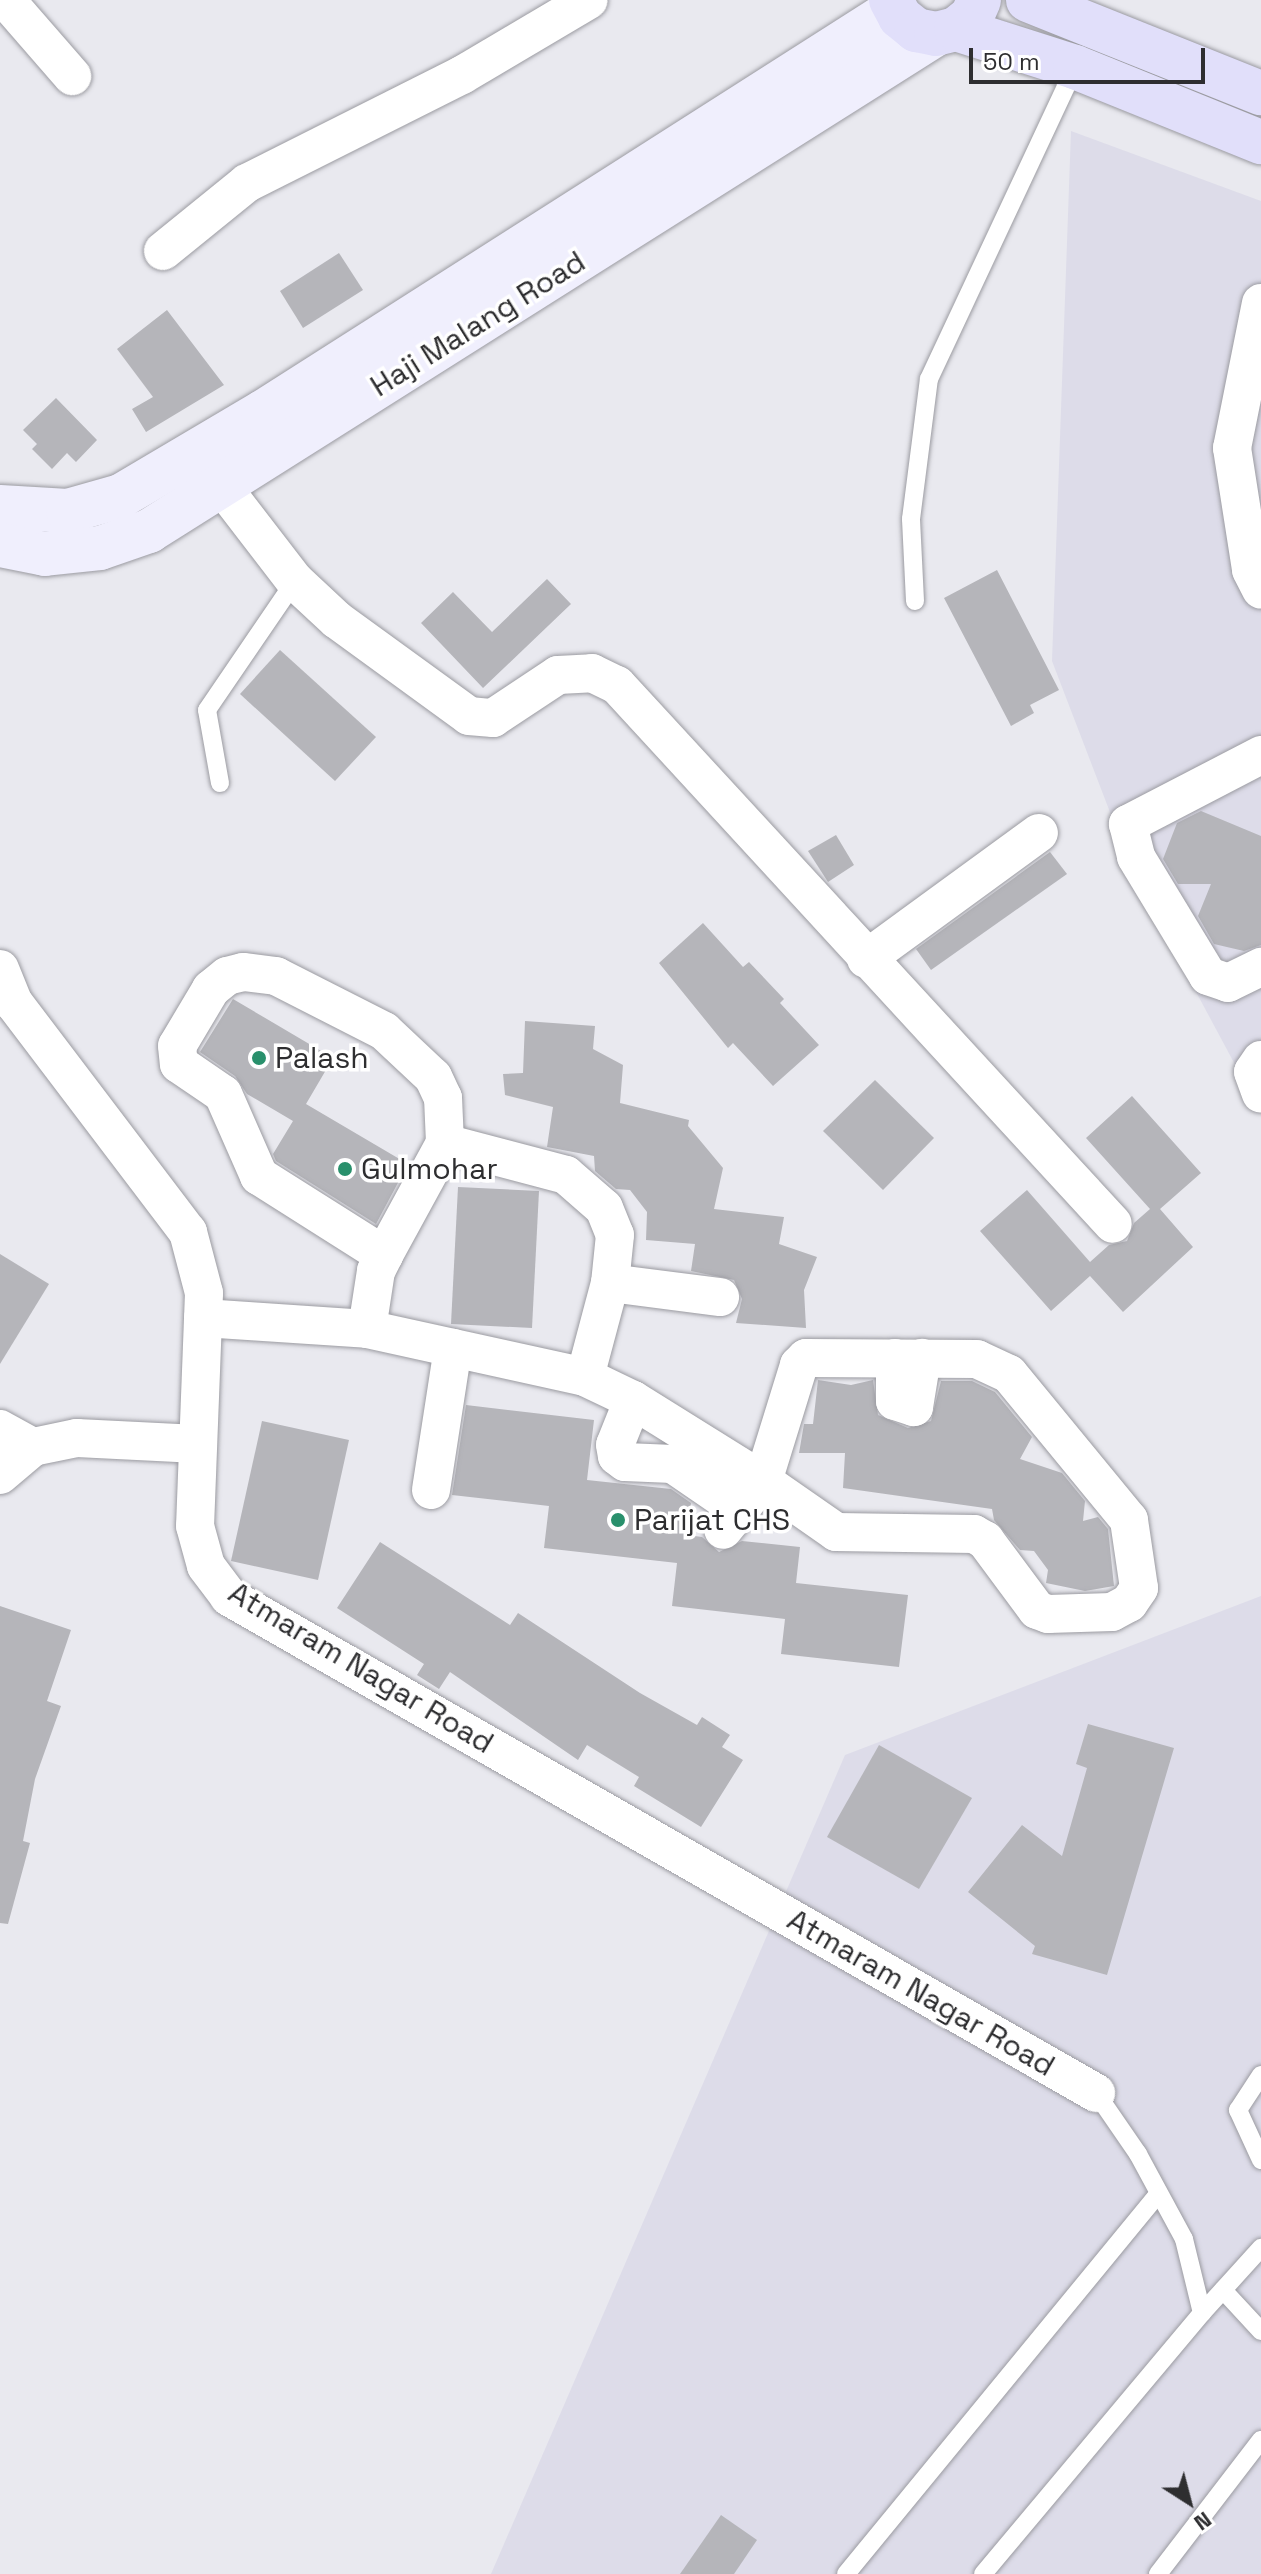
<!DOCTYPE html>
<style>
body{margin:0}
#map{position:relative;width:1261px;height:2574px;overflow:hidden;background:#e9e9ef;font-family:"Space Grotesk",sans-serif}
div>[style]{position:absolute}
.built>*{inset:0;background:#dddce9}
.building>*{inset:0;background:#b5b5ba}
.roads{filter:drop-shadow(0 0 2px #9b9ba1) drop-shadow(0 0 2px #9b9ba1)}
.service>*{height:18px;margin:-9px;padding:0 9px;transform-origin:9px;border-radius:9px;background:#fff}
.minor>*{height:38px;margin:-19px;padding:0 19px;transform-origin:19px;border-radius:19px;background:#fff}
.secondary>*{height:44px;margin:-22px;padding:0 22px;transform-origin:22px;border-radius:22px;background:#f0effd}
.primary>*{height:44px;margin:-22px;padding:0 22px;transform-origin:22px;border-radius:22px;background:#e1dffa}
.dots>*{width:22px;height:22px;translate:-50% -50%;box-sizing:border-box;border:4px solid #fff;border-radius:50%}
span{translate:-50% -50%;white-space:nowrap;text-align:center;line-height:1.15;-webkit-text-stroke:7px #fff;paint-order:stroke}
.street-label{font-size:30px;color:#2e2e30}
.poi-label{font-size:30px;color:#2e2e30}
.left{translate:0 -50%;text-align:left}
.north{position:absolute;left:1149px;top:2462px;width:80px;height:80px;-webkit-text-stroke:6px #fff;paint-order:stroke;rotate:144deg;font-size:22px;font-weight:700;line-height:32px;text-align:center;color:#2e2e30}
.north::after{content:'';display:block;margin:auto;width:28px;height:36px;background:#2e2e30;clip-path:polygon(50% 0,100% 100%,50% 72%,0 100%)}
.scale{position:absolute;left:969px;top:48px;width:236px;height:36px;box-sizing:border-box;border:4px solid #2e2e30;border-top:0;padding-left:10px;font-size:24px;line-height:28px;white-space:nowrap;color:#2e2e30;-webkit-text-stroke:6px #fff;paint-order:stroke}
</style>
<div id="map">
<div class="built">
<div style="clip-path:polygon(1071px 131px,1261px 201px,1261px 1113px,1136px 880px,1052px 661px)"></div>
<div style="clip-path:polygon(1261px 1596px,1261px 2574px,491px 2574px,845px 1755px)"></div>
</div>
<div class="building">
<div style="clip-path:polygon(339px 253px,363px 290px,303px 328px,280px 291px)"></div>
<div style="clip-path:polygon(167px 310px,224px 385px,146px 432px,132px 409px,153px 397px,117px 349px)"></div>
<div style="clip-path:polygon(56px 398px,97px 440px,76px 462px,67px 453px,52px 469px,32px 449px,37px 444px,23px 430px)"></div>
<div style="clip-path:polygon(997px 570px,1059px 690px,1030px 705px,1034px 713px,1011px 726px,944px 598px)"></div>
<div style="clip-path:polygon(547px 579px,571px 604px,483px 688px,421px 623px,453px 592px,492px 632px)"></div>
<div style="clip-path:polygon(280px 650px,376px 737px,335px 781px,240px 694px)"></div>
<div style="clip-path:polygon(1201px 811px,1261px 836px,1261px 945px,1244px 951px,1214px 944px,1198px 916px,1211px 884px,1178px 884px,1163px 859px,1177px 823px)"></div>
<div style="clip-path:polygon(836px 835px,854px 865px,828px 882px,808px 851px)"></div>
<div style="clip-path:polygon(1050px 852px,1067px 874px,931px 970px,916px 949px)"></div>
<div style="clip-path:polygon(703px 923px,743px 967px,749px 962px,784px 999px,780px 1003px,819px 1045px,773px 1086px,733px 1043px,728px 1048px,659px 963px)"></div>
<div style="clip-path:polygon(233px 999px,333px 1058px,306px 1104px,408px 1164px,376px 1224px,276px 1161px,273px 1154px,293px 1121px,247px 1094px,235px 1076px,200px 1052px)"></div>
<div style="clip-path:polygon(525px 1021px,595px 1026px,593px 1049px,623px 1065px,620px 1103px,689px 1120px,688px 1126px,723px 1168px,714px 1209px,784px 1217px,779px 1244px,817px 1257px,804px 1290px,806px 1328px,736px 1323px,742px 1299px,734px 1280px,691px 1271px,695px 1244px,646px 1240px,647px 1212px,630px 1190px,616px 1189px,595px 1171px,594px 1156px,547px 1147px,553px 1107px,505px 1095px,503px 1074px,523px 1073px)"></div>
<div style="clip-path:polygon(875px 1080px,934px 1138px,883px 1190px,823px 1131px)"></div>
<div style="clip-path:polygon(1132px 1096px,1201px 1173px,1160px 1209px,1193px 1247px,1123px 1312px,1090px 1276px,1051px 1311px,980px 1231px,1027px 1190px,1090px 1262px,1109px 1245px,1127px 1241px,1134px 1223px,1150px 1209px,1086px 1138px)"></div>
<div style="clip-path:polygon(458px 1187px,539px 1191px,532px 1328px,451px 1324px)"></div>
<div style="clip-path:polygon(0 1254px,49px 1284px,0 1364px)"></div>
<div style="clip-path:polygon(818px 1380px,851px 1385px,873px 1380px,878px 1415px,908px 1428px,931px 1421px,941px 1381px,972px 1381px,995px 1392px,1032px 1437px,1020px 1459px,1062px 1473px,1085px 1501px,1083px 1521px,1098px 1517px,1108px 1529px,1114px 1586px,1085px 1591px,1046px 1583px,1048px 1570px,1034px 1551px,1020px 1550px,994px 1520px,992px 1509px,843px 1488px,845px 1453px,799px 1453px,804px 1424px,813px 1424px)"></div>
<div style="clip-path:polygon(466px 1405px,594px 1420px,587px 1480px,671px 1489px,691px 1503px,687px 1535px,702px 1537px,719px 1552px,742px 1541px,800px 1547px,796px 1583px,908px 1595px,899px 1667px,781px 1654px,785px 1619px,672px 1606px,677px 1563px,544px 1548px,549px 1506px,452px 1495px)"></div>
<div style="clip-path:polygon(262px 1421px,349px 1440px,318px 1580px,231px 1561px)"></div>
<div style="clip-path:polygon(380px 1542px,510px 1625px,518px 1613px,640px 1693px,697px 1725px,702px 1717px,730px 1735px,722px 1747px,743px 1760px,701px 1827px,634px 1786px,639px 1777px,587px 1745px,578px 1760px,450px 1672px,439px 1689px,417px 1675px,424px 1664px,337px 1608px)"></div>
<div style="clip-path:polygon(0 1606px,71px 1630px,47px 1701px,61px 1706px,35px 1779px,23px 1841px,30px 1843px,8px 1924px,0 1923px)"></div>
<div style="clip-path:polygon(1088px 1724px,1174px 1748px,1107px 1975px,1032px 1954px,1035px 1946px,968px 1892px,1022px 1825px,1062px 1856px,1087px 1768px,1076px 1764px)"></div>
<div style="clip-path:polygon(879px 1745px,972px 1798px,919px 1889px,827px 1837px)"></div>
<div style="clip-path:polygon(721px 2515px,757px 2540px,734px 2574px,680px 2574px)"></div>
</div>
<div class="roads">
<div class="service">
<div style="left:915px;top:601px;width:82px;rotate:-92.8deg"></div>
<div style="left:911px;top:519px;width:141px;rotate:-82.7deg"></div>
<div style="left:929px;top:379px;width:344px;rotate:-64.9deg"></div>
<div style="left:220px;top:783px;width:74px;rotate:-100.1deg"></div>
<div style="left:207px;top:710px;width:156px;rotate:-55.7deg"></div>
<div style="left:1261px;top:2075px;width:42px;rotate:123.3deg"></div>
<div style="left:1238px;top:2110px;width:55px;rotate:65.3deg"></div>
<div style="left:1223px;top:2290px;width:56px;rotate:47.2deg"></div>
<div style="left:1202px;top:2313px;width:88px;rotate:-47.8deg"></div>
<div style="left:846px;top:2574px;width:490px;rotate:-50.6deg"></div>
<div style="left:983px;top:2574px;width:341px;rotate:-50deg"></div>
<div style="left:1202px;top:2313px;width:76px;rotate:-103.7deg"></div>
<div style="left:1184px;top:2239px;width:97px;rotate:-118.4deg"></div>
<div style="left:1138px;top:2154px;width:74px;rotate:-124.5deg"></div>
<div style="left:1158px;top:2574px;width:169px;rotate:-52.5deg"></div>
</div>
<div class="minor">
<div style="left:6px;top:0;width:101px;rotate:49deg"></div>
<div style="left:163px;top:251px;width:108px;rotate:-39deg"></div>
<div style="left:247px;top:183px;width:241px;rotate:-26.7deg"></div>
<div style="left:462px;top:75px;width:147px;rotate:-30.6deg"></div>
<div style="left:1261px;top:303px;width:148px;rotate:101.3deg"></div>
<div style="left:1232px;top:448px;width:123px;rotate:81.1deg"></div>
<div style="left:1251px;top:570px;width:22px;rotate:63deg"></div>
<div style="left:204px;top:463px;width:149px;rotate:52.4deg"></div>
<div style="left:295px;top:581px;width:57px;rotate:42.9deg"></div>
<div style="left:337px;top:620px;width:163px;rotate:36deg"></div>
<div style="left:469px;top:716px;width:24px;rotate:5deg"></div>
<div style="left:493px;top:718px;width:78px;rotate:-33.5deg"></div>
<div style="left:558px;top:675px;width:34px;rotate:-3deg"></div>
<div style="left:592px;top:673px;width:28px;rotate:26deg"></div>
<div style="left:617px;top:685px;width:732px;rotate:47.38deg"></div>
<div style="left:1261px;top:755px;width:150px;rotate:152.6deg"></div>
<div style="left:1128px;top:824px;width:34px;rotate:76deg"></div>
<div style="left:1136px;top:857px;width:139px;rotate:58.8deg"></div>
<div style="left:1208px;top:976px;width:21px;rotate:19deg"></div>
<div style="left:1228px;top:983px;width:37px;rotate:-26deg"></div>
<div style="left:866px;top:959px;width:214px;rotate:-36.1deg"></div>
<div style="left:0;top:969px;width:37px;rotate:68deg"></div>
<div style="left:14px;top:1003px;width:288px;rotate:52.8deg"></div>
<div style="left:188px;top:1232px;width:63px;rotate:75.3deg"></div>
<div style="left:204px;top:1293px;width:233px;rotate:92.2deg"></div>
<div style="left:195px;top:1526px;width:41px;rotate:74.6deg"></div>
<div style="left:206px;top:1566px;width:39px;rotate:53deg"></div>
<div style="left:229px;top:1597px;width:999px;rotate:29.77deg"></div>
<div style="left:1261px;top:1060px;width:14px;rotate:124deg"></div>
<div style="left:1253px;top:1072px;width:23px;rotate:70deg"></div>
<div style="left:445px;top:1143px;width:125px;rotate:14.8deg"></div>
<div style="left:566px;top:1175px;width:50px;rotate:41deg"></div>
<div style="left:604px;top:1208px;width:29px;rotate:68deg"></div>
<div style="left:615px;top:1235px;width:48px;rotate:95.9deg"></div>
<div style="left:610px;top:1283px;width:97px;rotate:104.9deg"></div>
<div style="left:610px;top:1283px;width:111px;rotate:7.3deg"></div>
<div style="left:203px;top:1318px;width:164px;rotate:3.8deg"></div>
<div style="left:367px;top:1329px;width:223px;rotate:12.4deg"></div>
<div style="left:585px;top:1377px;width:53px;rotate:25.6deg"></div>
<div style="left:633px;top:1400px;width:153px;rotate:31.9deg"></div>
<div style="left:763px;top:1481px;width:89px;rotate:34.9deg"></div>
<div style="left:836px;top:1532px;width:138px;rotate:0.8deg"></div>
<div style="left:974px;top:1534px;width:13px;rotate:29deg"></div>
<div style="left:985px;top:1540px;width:87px;rotate:53.4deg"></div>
<div style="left:1037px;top:1610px;width:12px;rotate:20deg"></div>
<div style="left:1048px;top:1614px;width:64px;rotate:-1.8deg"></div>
<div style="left:1112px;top:1612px;width:19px;rotate:-28deg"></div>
<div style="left:1129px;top:1603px;width:18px;rotate:-56deg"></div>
<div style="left:1139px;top:1588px;width:69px;rotate:-98.4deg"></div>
<div style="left:1129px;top:1520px;width:189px;rotate:-129.4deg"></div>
<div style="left:1009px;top:1374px;width:35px;rotate:-155deg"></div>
<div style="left:977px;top:1359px;width:171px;rotate:-179.7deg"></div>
<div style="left:806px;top:1358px;width:10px;rotate:135deg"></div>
<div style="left:799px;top:1365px;width:121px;rotate:107.2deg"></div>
<div style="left:763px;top:1481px;width:63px;rotate:129.2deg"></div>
<div style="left:367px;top:1329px;width:59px;rotate:-81.2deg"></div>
<div style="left:376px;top:1271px;width:18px;rotate:-63deg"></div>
<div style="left:384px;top:1255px;width:128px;rotate:-61.4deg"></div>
<div style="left:445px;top:1143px;width:45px;rotate:-92.5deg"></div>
<div style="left:443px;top:1098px;width:23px;rotate:-115deg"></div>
<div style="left:433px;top:1077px;width:67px;rotate:-136.8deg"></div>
<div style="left:384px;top:1031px;width:121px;rotate:-153deg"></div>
<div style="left:276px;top:976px;width:33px;rotate:-173deg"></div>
<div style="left:243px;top:972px;width:16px;rotate:166deg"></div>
<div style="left:227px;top:976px;width:21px;rotate:141deg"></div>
<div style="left:211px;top:989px;width:66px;rotate:120.8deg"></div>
<div style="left:177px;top:1046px;width:18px;rotate:84deg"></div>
<div style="left:179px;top:1064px;width:53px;rotate:34.3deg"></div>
<div style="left:223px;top:1094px;width:90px;rotate:66.3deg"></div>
<div style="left:259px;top:1176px;width:148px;rotate:32.3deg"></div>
<div style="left:895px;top:1358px;width:43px;rotate:90deg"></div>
<div style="left:895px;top:1401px;width:20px;rotate:18deg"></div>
<div style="left:914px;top:1407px;width:50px;rotate:-80.7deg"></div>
<div style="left:633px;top:1400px;width:48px;rotate:111.8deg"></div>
<div style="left:615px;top:1445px;width:11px;rotate:80deg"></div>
<div style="left:617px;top:1456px;width:10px;rotate:37deg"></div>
<div style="left:625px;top:1462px;width:48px;rotate:2.4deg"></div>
<div style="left:673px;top:1464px;width:81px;rotate:34.5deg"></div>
<div style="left:0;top:1429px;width:38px;rotate:29deg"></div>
<div style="left:0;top:1475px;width:43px;rotate:-40.3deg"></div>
<div style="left:33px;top:1447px;width:45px;rotate:-11.6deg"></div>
<div style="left:77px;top:1438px;width:121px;rotate:2.8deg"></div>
<div style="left:431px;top:1490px;width:144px;rotate:-81.2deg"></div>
</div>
<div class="secondary">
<div style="left:0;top:507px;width:68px;rotate:3.4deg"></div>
<div style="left:68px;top:511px;width:55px;rotate:-15.8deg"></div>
<div style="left:121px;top:496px;width:165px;rotate:-30.6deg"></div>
<div style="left:263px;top:412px;width:750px;rotate:-32.52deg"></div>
<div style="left:0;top:545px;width:46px;rotate:11.3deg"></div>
<div style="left:45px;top:554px;width:55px;rotate:-6.2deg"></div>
<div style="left:100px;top:548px;width:52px;rotate:-19.1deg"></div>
<div style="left:149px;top:531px;width:931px;rotate:-32.27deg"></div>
</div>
<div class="primary">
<div style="left:891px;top:0;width:19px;rotate:62deg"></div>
<div style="left:900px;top:17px;width:21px;rotate:39deg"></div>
<div style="left:916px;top:30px;width:20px;rotate:11deg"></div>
<div style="left:936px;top:34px;width:21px;rotate:-14deg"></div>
<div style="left:956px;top:29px;width:21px;rotate:-39deg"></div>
<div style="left:972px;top:16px;width:17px;rotate:-66deg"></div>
<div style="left:1028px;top:0;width:251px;rotate:21.8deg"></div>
<div style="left:956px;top:29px;width:125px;rotate:17.7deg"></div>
<div style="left:1075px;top:67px;width:201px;rotate:22deg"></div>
</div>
</div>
<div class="dots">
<div style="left:259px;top:1058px;background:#29906c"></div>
<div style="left:345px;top:1169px;background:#29906c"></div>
<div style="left:618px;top:1520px;background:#29906c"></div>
</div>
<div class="street-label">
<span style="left:478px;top:324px;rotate:-32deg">Haji Malang Road</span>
<span style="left:361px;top:1668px;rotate:31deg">Atmaram Nagar Road</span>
<span style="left:921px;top:1993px;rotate:30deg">Atmaram Nagar Road</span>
</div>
<div class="poi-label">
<span class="left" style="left:275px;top:1058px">Palash</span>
<span class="left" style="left:361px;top:1169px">Gulmohar</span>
<span class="left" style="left:634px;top:1520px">Parijat CHS</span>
</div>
<div class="north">N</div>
<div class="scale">50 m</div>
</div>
